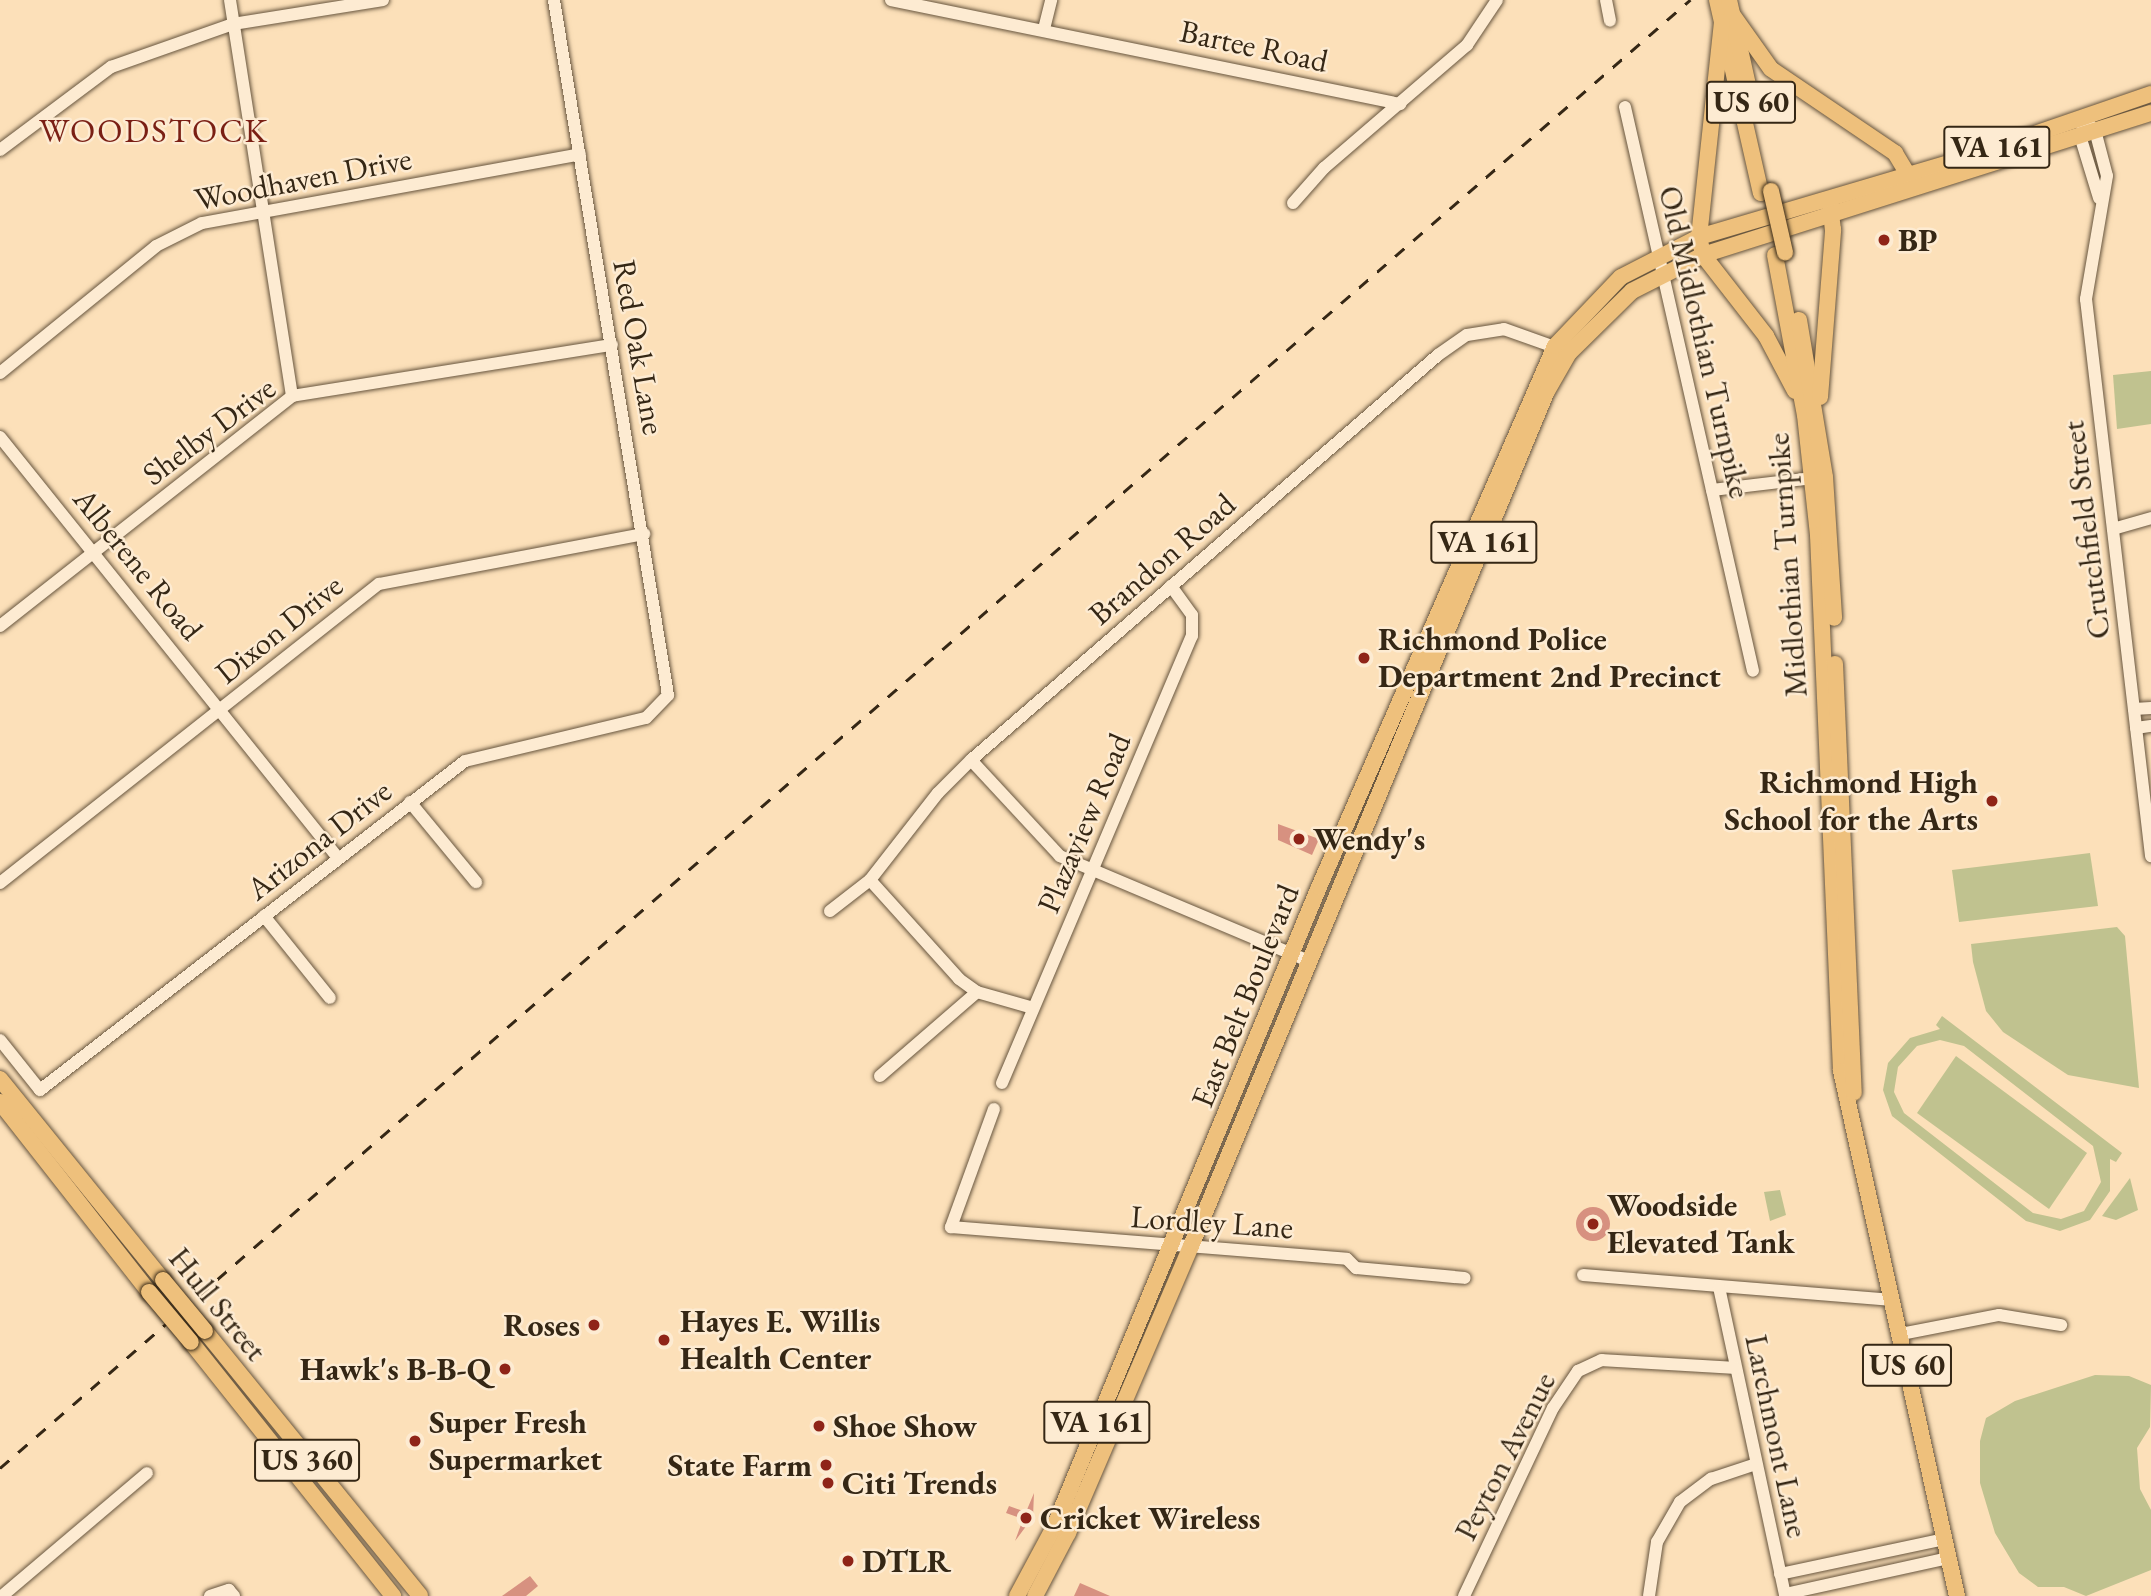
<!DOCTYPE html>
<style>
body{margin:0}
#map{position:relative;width:2151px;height:1596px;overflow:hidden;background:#fce0b9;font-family:"EB Garamond",serif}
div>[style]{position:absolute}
.green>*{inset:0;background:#c0c28f}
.building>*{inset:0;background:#d79180}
.round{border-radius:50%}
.roads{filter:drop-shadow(0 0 2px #67553e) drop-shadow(0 0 2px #67553e)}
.minor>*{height:12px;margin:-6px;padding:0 6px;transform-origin:6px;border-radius:6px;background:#fdebd2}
.major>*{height:16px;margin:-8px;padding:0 8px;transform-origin:8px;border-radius:8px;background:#eec07c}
.rail>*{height:2.5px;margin-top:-1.25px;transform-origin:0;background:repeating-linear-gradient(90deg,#352715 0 12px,transparent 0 24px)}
.bridges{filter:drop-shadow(0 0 2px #352715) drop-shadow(0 0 2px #352715)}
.major-bridge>*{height:16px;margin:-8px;padding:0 8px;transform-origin:8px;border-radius:8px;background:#eec07c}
.dots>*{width:19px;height:19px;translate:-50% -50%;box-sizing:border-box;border:4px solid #fdebd2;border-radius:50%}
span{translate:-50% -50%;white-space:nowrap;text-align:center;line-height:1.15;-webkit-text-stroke:5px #fdebd2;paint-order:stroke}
.shield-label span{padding:2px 5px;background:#fdebd2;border:2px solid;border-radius:5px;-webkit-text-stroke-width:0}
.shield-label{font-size:30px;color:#352715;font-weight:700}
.street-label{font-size:32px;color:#352715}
.poi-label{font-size:32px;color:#352715;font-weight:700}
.left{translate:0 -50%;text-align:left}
.right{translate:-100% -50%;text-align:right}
.neighbourhood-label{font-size:33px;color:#7a1f14;letter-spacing:2px}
</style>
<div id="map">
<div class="green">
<div style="clip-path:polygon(2151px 371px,2151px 424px,2117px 429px,2113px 375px)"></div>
<div style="clip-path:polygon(2090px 853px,2098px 906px,1959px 922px,1952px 870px)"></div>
<div style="clip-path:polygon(2117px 927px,2125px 936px,2139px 1088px,2068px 1075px,2003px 1032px,1986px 1011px,1973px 962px,1971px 944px)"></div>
<div style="clip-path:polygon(evenodd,1942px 1016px,2122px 1153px,2116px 1162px,2110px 1159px,2110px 1191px,2090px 1220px,2060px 1231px,2026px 1221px,1892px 1116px,1883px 1090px,1888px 1063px,1910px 1038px,1940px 1029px,1936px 1025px,1942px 1016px,1940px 1040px,1964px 1046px,2093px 1146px,2101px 1182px,2084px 1211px,2061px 1219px,2033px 1213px,1904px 1113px,1894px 1092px,1898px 1067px,1917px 1046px,1940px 1040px)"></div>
<div style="clip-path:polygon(1956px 1056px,2087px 1153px,2049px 1209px,1917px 1113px)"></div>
<div style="clip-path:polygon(2130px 1178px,2138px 1210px,2116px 1220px,2102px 1216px)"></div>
<div style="clip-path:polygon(1780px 1190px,1786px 1215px,1770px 1221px,1764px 1192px)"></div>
<div style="clip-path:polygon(2095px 1375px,2129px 1376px,2151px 1385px,2150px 1427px,2137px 1448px,2140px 1489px,2151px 1510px,2151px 1570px,2086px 1596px,2064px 1587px,2038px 1587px,2019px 1573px,1995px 1533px,1980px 1483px,1980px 1441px,1986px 1418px,2015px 1401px)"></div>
</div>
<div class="building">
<div style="clip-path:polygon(1278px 824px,1319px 839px,1312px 855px,1278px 840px)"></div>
<div class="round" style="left:1576px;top:1207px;width:34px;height:34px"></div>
<div style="clip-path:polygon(1034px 1493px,1033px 1517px,1015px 1541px,1023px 1519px,1006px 1513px,1009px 1506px,1026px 1512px)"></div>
<div style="clip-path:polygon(530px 1576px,538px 1586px,526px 1596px,502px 1596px)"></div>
<div style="clip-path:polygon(1080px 1583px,1110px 1596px,1074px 1596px)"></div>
</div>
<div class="roads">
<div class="minor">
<div style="left:230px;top:0;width:401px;rotate:81.1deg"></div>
<div style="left:891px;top:0;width:520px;rotate:11.55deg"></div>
<div style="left:1606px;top:0;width:21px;rotate:79deg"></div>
<div style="left:1044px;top:29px;width:30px;rotate:-76deg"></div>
<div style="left:1625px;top:107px;width:578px;rotate:77.21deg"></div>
<div style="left:2085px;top:118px;width:19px;rotate:55deg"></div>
<div style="left:2096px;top:134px;width:43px;rotate:75.3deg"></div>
<div style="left:2107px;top:176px;width:125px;rotate:99.7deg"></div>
<div style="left:2086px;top:299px;width:561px;rotate:83.34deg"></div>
<div style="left:2083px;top:128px;width:11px;rotate:100deg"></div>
<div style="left:2081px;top:139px;width:62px;rotate:73deg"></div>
<div style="left:0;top:150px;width:139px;rotate:-36.8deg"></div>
<div style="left:111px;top:67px;width:129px;rotate:-19.4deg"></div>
<div style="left:233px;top:24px;width:152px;rotate:-9.1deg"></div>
<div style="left:1293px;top:203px;width:47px;rotate:-48.5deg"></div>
<div style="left:1324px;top:168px;width:189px;rotate:-40.7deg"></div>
<div style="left:1467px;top:45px;width:54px;rotate:-56.3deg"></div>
<div style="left:0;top:373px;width:201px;rotate:-39.1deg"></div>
<div style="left:156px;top:246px;width:51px;rotate:-26.6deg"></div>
<div style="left:202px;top:223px;width:384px;rotate:-10.3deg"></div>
<div style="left:0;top:437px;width:540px;rotate:51.24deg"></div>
<div style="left:1712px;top:490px;width:102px;rotate:-6.8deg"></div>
<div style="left:2113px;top:529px;width:40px;rotate:-16deg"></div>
<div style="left:0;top:626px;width:372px;rotate:-38.2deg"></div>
<div style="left:292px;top:396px;width:324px;rotate:-9.1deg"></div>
<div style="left:2134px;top:709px;width:17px;rotate:-3deg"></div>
<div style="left:2136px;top:728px;width:15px;rotate:-8deg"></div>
<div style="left:971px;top:760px;width:131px;rotate:47.2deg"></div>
<div style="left:1060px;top:856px;width:270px;rotate:22.9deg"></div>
<div style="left:410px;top:802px;width:104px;rotate:50.5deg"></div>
<div style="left:870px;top:880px;width:133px;rotate:48deg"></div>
<div style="left:959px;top:979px;width:22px;rotate:36deg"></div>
<div style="left:977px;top:992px;width:58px;rotate:15.9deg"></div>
<div style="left:0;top:883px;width:483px;rotate:-38.3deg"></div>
<div style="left:379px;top:584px;width:270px;rotate:-10.7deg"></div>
<div style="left:830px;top:911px;width:51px;rotate:-37.8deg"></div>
<div style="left:870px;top:880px;width:110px;rotate:-52deg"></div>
<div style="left:938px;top:793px;width:47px;rotate:-45deg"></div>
<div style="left:971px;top:760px;width:618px;rotate:-40.93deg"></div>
<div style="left:1438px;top:355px;width:35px;rotate:-35deg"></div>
<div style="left:1467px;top:335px;width:37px;rotate:-9deg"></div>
<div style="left:1504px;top:329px;width:63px;rotate:19.6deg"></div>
<div style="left:264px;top:916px;width:105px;rotate:51.2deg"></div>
<div style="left:0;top:1040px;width:64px;rotate:51.3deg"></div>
<div style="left:40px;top:1090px;width:537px;rotate:-37.74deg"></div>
<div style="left:465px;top:761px;width:186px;rotate:-13.4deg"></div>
<div style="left:646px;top:718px;width:32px;rotate:-46deg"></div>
<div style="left:668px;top:695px;width:704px;rotate:-99.32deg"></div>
<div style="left:880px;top:1076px;width:128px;rotate:-40.9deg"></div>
<div style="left:1002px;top:1083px;width:486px;rotate:-67deg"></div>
<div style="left:1192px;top:636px;width:21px;rotate:-90deg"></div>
<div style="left:1192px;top:615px;width:36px;rotate:-126deg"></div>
<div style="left:994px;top:1109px;width:126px;rotate:110deg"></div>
<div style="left:951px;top:1227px;width:397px;rotate:4.6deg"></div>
<div style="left:1347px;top:1259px;width:13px;rotate:45deg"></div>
<div style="left:1356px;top:1268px;width:109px;rotate:5.2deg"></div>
<div style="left:1583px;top:1275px;width:311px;rotate:4.6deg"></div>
<div style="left:1719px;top:1287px;width:316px;rotate:77.9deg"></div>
<div style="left:1901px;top:1334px;width:100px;rotate:-11deg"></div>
<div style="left:1999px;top:1315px;width:63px;rotate:9.2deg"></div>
<div style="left:1780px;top:1574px;width:169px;rotate:-12deg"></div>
<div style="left:1785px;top:1594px;width:168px;rotate:-12.4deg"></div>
<div style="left:2px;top:1596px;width:190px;rotate:-40.3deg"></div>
<div style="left:210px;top:1596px;width:20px;rotate:-18deg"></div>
<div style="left:229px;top:1590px;width:8px;rotate:50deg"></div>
<div style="left:1464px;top:1596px;width:208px;rotate:-64.7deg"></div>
<div style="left:1553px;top:1408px;width:45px;rotate:-56deg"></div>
<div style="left:1578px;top:1371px;width:26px;rotate:-25deg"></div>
<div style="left:1602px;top:1360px;width:133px;rotate:3.4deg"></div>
<div style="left:1649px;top:1596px;width:55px;rotate:-81.6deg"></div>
<div style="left:1657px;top:1542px;width:46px;rotate:-60.1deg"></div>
<div style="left:1680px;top:1502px;width:39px;rotate:-37deg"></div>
<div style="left:1711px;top:1479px;width:47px;rotate:-18.4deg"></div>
</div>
<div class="major">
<div style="left:1717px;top:0;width:198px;rotate:77.2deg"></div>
<div style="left:1729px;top:0;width:106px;rotate:77.4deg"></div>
<div style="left:1732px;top:14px;width:67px;rotate:54.7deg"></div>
<div style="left:1771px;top:69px;width:150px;rotate:34.1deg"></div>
<div style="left:1895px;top:153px;width:35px;rotate:59deg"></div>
<div style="left:1722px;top:22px;width:216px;rotate:96.1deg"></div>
<div style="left:1699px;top:237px;width:18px;rotate:77deg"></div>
<div style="left:1703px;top:255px;width:103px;rotate:52.1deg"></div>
<div style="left:1766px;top:336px;width:62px;rotate:62.2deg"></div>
<div style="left:1775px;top:255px;width:163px;rotate:79.4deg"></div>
<div style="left:1805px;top:415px;width:121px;rotate:83.8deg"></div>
<div style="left:1818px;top:535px;width:536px;rotate:87.54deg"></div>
<div style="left:1841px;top:1071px;width:538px;rotate:77.54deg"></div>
<div style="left:1799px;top:320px;width:159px;rotate:80.6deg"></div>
<div style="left:1825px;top:477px;width:141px;rotate:86.3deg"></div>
<div style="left:1820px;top:397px;width:168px;rotate:-85.5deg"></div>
<div style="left:1833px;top:230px;width:23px;rotate:-97deg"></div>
<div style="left:1835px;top:664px;width:429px;rotate:87.5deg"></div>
<div style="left:0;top:1079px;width:259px;rotate:51deg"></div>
<div style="left:0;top:1102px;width:241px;rotate:51.9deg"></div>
<div style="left:205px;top:1331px;width:341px;rotate:50.9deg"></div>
<div style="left:191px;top:1342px;width:325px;rotate:51.5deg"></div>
<div style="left:1017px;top:1596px;width:78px;rotate:-61.8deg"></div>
<div style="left:1054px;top:1527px;width:693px;rotate:-67.51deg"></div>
<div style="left:1319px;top:887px;width:590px;rotate:-66.43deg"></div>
<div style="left:1555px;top:346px;width:95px;rotate:-46.3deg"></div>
<div style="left:1621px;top:277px;width:88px;rotate:-27.1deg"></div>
<div style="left:1699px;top:237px;width:274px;rotate:-16.5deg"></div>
<div style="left:1962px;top:159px;width:200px;rotate:-19deg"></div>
<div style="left:1035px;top:1596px;width:71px;rotate:-62.4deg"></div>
<div style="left:1068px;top:1533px;width:312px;rotate:-66.8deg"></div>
<div style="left:1191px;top:1246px;width:924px;rotate:-67.4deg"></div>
<div style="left:1546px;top:393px;width:46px;rotate:-60.1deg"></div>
<div style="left:1569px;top:353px;width:88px;rotate:-44.5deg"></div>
<div style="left:1632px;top:291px;width:80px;rotate:-26.9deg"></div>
<div style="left:1703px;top:255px;width:470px;rotate:-17.6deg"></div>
</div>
</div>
<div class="rail">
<div style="left:0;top:1468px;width:2239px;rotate:-40.98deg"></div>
</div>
<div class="bridges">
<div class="major-bridge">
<div style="left:1771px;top:191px;width:63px;rotate:77.1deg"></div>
<div style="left:163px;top:1280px;width:66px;rotate:50.5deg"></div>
<div style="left:149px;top:1292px;width:65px;rotate:50deg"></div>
</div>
</div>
<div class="dots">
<div style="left:1884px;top:240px;background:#8f2418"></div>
<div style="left:1364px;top:658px;background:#8f2418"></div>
<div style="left:1992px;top:801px;background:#8f2418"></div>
<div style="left:1299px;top:839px;background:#8f2418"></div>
<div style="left:1593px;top:1224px;background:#8f2418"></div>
<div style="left:594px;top:1325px;background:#8f2418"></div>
<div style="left:664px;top:1340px;background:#8f2418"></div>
<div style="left:505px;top:1369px;background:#8f2418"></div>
<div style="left:819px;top:1426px;background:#8f2418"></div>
<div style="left:415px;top:1441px;background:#8f2418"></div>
<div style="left:826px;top:1465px;background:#8f2418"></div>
<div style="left:828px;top:1483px;background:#8f2418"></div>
<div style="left:1026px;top:1518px;background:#8f2418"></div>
<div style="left:848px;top:1561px;background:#8f2418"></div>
</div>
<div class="shield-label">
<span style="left:1751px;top:102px">US 60</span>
<span style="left:1997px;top:147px">VA 161</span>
<span style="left:1484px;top:542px">VA 161</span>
<span style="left:1907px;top:1365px">US 60</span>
<span style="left:1097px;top:1422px">VA 161</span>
<span style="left:307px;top:1460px">US 360</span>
</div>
<div class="street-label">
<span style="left:1254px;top:46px;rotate:12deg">Bartee Road</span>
<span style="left:303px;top:179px;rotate:-11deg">Woodhaven Drive</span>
<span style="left:1705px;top:342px;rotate:77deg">Old Midlothian Turnpike</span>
<span style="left:639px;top:347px;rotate:80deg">Red Oak Lane</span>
<span style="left:209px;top:431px;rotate:-37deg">Shelby Drive</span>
<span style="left:2086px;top:530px;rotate:-97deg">Crutchfield Street</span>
<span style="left:1162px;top:559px;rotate:-41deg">Brandon Road</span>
<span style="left:138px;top:564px;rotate:51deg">Alberene Road</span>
<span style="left:1787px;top:565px;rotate:-94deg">Midlothian Turnpike</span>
<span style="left:279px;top:629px;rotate:-39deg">Dixon Drive</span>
<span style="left:1084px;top:823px;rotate:-67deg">Plazaview Road</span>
<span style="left:319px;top:840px;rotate:-38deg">Arizona Drive</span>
<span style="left:1245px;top:996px;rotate:-68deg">East Belt Boulevard</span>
<span style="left:1212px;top:1222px;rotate:4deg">Lordley Lane</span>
<span style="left:218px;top:1304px;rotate:51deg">Hull Street</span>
<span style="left:1777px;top:1436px;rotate:78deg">Larchmont Lane</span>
<span style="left:1505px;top:1456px;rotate:-63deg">Peyton Avenue</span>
</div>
<div class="poi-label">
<span class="left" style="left:1898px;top:240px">BP</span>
<span class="left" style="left:1378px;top:658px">Richmond Police<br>Department 2nd Precinct</span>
<span class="right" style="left:1978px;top:801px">Richmond High<br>School for the Arts</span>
<span class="left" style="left:1313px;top:839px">Wendy's</span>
<span class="left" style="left:1607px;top:1224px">Woodside<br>Elevated Tank</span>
<span class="left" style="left:680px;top:1340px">Hayes E. Willis<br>Health Center</span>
<span class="right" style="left:580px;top:1325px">Roses</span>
<span class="right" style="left:491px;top:1369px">Hawk's B-B-Q</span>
<span class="left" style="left:429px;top:1441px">Super Fresh<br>Supermarket</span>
<span class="left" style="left:833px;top:1426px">Shoe Show</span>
<span class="right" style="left:812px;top:1465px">State Farm</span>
<span class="left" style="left:842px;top:1483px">Citi Trends</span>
<span class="left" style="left:1040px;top:1518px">Cricket Wireless</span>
<span class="left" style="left:862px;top:1561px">DTLR</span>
</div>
<div class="neighbourhood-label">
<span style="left:154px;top:131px">WOODSTOCK</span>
</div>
</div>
